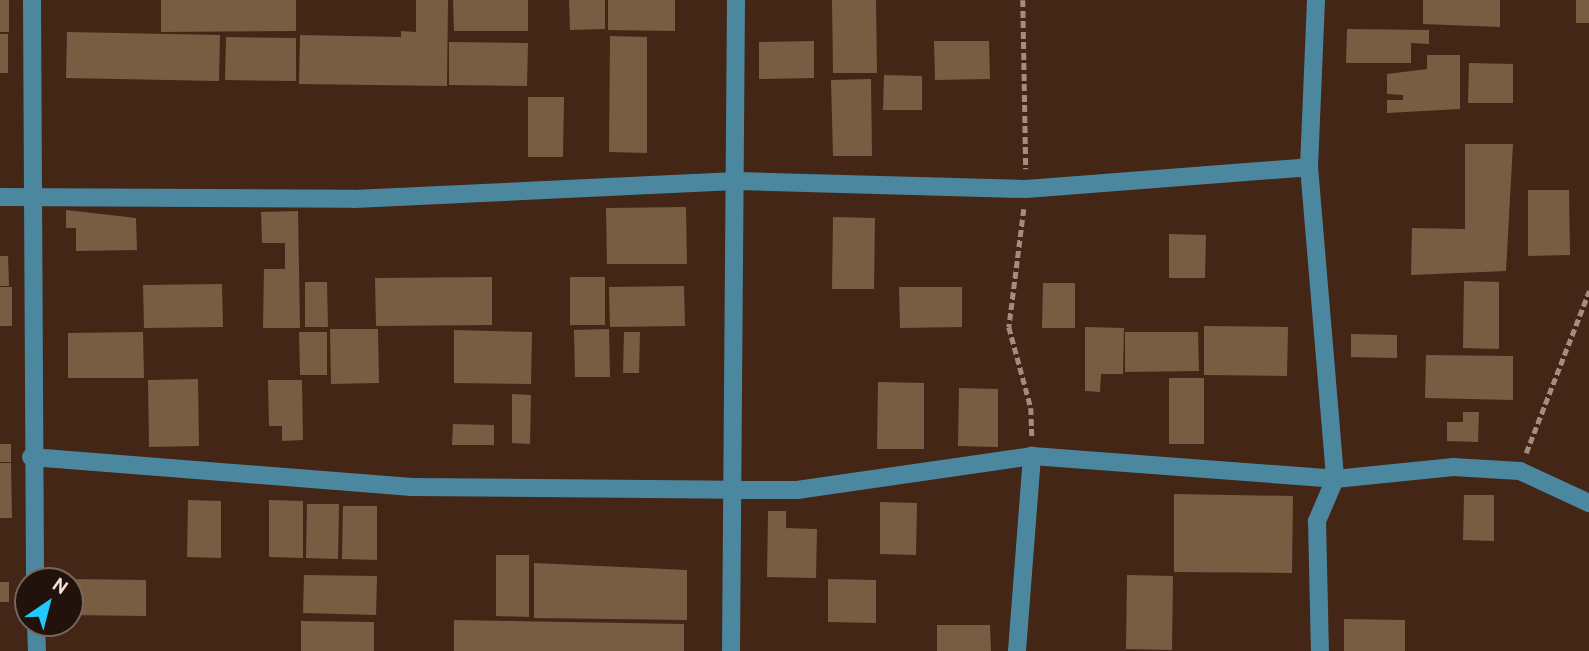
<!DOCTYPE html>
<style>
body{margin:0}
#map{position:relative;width:1589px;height:651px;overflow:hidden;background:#442616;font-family:Cabin,sans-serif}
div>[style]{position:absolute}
.building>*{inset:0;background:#785d42}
.path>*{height:4.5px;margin-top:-2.25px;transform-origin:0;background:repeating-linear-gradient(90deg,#a58c7f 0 7px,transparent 0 10.5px)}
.minor>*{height:18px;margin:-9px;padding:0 9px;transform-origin:9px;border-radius:9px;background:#4c87a0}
span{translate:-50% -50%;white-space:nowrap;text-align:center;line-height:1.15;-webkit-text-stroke:5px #21130c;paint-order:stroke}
.north{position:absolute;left:14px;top:567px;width:70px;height:70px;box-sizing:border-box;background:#21130c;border:2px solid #77665e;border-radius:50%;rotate:35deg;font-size:19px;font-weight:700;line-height:28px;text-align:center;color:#f8e3d9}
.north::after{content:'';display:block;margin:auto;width:24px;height:32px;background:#23c9fe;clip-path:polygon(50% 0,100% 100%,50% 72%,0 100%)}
</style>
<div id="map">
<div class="building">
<div style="clip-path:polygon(0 0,9px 0,9px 32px,0 32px)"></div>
<div style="clip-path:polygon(161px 0,296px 0,296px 31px,161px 32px)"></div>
<div style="clip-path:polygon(416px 0,448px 0,447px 86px,299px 84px,300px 35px,401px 37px,401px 31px,416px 32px)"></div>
<div style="clip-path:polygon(453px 0,528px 0,528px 31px,454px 31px)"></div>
<div style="clip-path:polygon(569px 0,605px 0,605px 29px,570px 30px)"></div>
<div style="clip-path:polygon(608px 0,675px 0,675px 31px,608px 30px)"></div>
<div style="clip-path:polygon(832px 0,876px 0,877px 73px,833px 73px)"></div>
<div style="clip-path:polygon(1423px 0,1500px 0,1500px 27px,1423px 24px)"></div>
<div style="clip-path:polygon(1576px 0,1589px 0,1589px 23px,1576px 23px)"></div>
<div style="clip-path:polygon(1347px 29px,1429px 30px,1429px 44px,1411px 43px,1411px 63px,1346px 63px)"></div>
<div style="clip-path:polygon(67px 32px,220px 35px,219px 81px,66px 78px)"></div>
<div style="clip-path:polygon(0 34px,8px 34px,8px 73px,0 73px)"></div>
<div style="clip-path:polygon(610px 36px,647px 37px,647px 153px,609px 152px)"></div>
<div style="clip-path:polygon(226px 37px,296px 38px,296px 81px,225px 80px)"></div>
<div style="clip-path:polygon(814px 41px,814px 78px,759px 79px,759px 42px)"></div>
<div style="clip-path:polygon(934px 41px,989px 41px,990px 79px,935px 80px)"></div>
<div style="clip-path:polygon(449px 42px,528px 43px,527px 86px,449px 85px)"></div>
<div style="clip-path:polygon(1427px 55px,1460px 55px,1460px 109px,1387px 113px,1387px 100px,1403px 100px,1403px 95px,1387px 94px,1387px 74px,1427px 69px)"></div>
<div style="clip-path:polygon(1469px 63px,1513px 64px,1513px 103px,1468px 103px)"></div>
<div style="clip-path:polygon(884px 75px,922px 76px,922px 110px,883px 110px)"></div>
<div style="clip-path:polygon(871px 79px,872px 156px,833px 156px,831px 80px)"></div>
<div style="clip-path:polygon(528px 97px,564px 97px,563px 157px,528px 157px)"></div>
<div style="clip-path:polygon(1465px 144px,1513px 144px,1506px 271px,1411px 275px,1412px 228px,1465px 229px)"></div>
<div style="clip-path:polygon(1528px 190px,1569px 190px,1570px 255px,1528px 256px)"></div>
<div style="clip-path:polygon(686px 207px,687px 264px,607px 264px,606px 208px)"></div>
<div style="clip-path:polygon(66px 210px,136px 218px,137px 250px,76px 251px,76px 228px,66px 228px)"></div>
<div style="clip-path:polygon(298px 211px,300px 328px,263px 328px,264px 269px,285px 269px,285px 243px,262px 243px,261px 212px)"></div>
<div style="clip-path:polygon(833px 217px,875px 218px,874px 289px,832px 289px)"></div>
<div style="clip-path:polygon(1169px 234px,1206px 235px,1205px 278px,1169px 278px)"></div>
<div style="clip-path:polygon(0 256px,8px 256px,9px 286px,0 286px)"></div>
<div style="clip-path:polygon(492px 277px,492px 325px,376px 326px,375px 278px)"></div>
<div style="clip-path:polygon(570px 277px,605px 277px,605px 325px,570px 325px)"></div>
<div style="clip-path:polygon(1464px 281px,1499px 282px,1499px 349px,1463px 348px)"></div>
<div style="clip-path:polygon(305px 282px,327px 282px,328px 327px,305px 327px)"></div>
<div style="clip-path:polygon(1043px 283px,1075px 283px,1075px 328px,1042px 328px)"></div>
<div style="clip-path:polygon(222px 284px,223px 327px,144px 328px,143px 285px)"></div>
<div style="clip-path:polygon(684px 286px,685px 326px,610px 327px,609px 287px)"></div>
<div style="clip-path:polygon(0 287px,12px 287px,12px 326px,0 326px)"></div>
<div style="clip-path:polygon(899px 287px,962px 287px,962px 327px,900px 328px)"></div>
<div style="clip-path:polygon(1204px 326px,1288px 327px,1287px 376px,1204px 375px)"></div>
<div style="clip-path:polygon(1085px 327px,1124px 328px,1123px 374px,1101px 374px,1100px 392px,1085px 391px)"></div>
<div style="clip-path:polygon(330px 329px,378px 329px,379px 383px,331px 384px)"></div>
<div style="clip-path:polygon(609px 329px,610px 377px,575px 377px,574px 330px)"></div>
<div style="clip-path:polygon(454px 330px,532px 332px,531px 384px,454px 383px)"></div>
<div style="clip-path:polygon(143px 332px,144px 378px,68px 378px,68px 333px)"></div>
<div style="clip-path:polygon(299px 332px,327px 332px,327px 375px,300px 375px)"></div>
<div style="clip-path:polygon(624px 332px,640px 332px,639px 373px,623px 373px)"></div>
<div style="clip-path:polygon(1125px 332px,1198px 332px,1199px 371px,1125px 372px)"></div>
<div style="clip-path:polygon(1351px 334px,1397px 335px,1397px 358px,1351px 357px)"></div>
<div style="clip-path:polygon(1426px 355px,1513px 356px,1513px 400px,1425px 398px)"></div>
<div style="clip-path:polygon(1169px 378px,1204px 378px,1204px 444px,1169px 444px)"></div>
<div style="clip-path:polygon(198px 379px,199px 446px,149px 447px,148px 380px)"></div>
<div style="clip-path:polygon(268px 380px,302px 380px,303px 440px,282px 441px,282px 426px,269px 426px)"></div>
<div style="clip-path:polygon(878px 382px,924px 383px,924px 449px,877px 449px)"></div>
<div style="clip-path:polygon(959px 388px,998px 389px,998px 447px,958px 446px)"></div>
<div style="clip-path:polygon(512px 394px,531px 395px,530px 444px,512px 443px)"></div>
<div style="clip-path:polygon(1463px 412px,1479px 412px,1478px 442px,1447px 441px,1447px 422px,1463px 422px)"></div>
<div style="clip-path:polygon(453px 424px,494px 425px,494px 445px,452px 445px)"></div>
<div style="clip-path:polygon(0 444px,11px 444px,11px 462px,0 462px)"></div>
<div style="clip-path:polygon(0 463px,11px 463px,12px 518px,0 518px)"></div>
<div style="clip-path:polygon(1174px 494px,1293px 496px,1292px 573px,1174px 572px)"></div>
<div style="clip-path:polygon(1464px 495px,1494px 495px,1494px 541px,1463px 540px)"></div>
<div style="clip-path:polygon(188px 500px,221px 501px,221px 558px,187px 557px)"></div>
<div style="clip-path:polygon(269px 500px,303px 501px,303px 558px,269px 557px)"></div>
<div style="clip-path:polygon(880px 502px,917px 503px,916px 555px,880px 554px)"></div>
<div style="clip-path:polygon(307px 504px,339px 504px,338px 559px,306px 558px)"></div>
<div style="clip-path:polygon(343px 506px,377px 506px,377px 560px,342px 559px)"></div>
<div style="clip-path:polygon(768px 511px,786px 511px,786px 528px,817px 529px,816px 578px,767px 577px)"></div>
<div style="clip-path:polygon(496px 555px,529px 555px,529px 617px,496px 616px)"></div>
<div style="clip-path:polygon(534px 563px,687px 570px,687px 620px,534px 618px)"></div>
<div style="clip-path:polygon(304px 575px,377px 576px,376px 615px,303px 613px)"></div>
<div style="clip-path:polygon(1127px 575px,1173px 576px,1172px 650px,1126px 649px)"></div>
<div style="clip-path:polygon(70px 579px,146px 580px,146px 616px,70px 615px)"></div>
<div style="clip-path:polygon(828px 579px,876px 580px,876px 623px,828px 622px)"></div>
<div style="clip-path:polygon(0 582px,9px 582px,9px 602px,0 602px)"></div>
<div style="clip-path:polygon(1344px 619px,1405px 620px,1405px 651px,1344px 651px)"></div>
<div style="clip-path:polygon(454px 620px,684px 624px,684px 651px,454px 651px)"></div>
<div style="clip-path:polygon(301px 621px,374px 622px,374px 651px,301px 651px)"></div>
<div style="clip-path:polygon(937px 625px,990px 625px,991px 651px,937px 651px)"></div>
</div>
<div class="path">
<div style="left:1023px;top:0;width:169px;rotate:89deg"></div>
<div style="left:1024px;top:209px;width:119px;rotate:97.2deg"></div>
<div style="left:1009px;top:327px;width:84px;rotate:74.8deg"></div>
<div style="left:1031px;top:408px;width:30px;rotate:88deg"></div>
<div style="left:1526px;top:453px;width:174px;rotate:-68.7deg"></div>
</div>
<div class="minor">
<div style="left:32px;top:0;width:581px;rotate:89.7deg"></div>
<div style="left:1316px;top:0;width:167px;rotate:92.4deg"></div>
<div style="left:1309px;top:167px;width:313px;rotate:85.2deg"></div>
<div style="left:1335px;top:479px;width:46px;rotate:113.2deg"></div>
<div style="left:1317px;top:521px;width:130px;rotate:88.7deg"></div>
<div style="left:0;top:197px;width:354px;rotate:0.3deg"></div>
<div style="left:354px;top:199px;width:382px;rotate:-2.7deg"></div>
<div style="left:736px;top:181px;width:290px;rotate:1.6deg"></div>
<div style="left:1026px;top:189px;width:284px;rotate:-4.4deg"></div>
<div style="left:31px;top:457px;width:382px;rotate:4.5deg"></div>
<div style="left:412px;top:487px;width:321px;rotate:0.5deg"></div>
<div style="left:733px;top:490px;width:64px"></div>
<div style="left:797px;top:490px;width:237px;rotate:-8.2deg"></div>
<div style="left:1032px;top:456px;width:304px;rotate:4.3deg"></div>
<div style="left:1335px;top:479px;width:119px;rotate:-5.8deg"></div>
<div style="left:1453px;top:467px;width:67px;rotate:3.4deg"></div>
<div style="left:1520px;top:471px;width:76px;rotate:24.9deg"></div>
<div style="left:36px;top:623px;width:28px;rotate:88deg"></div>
<div style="left:731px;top:651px;width:651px;rotate:-89.56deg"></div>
<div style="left:1017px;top:651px;width:196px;rotate:-85.6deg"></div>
</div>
<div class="north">N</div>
</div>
